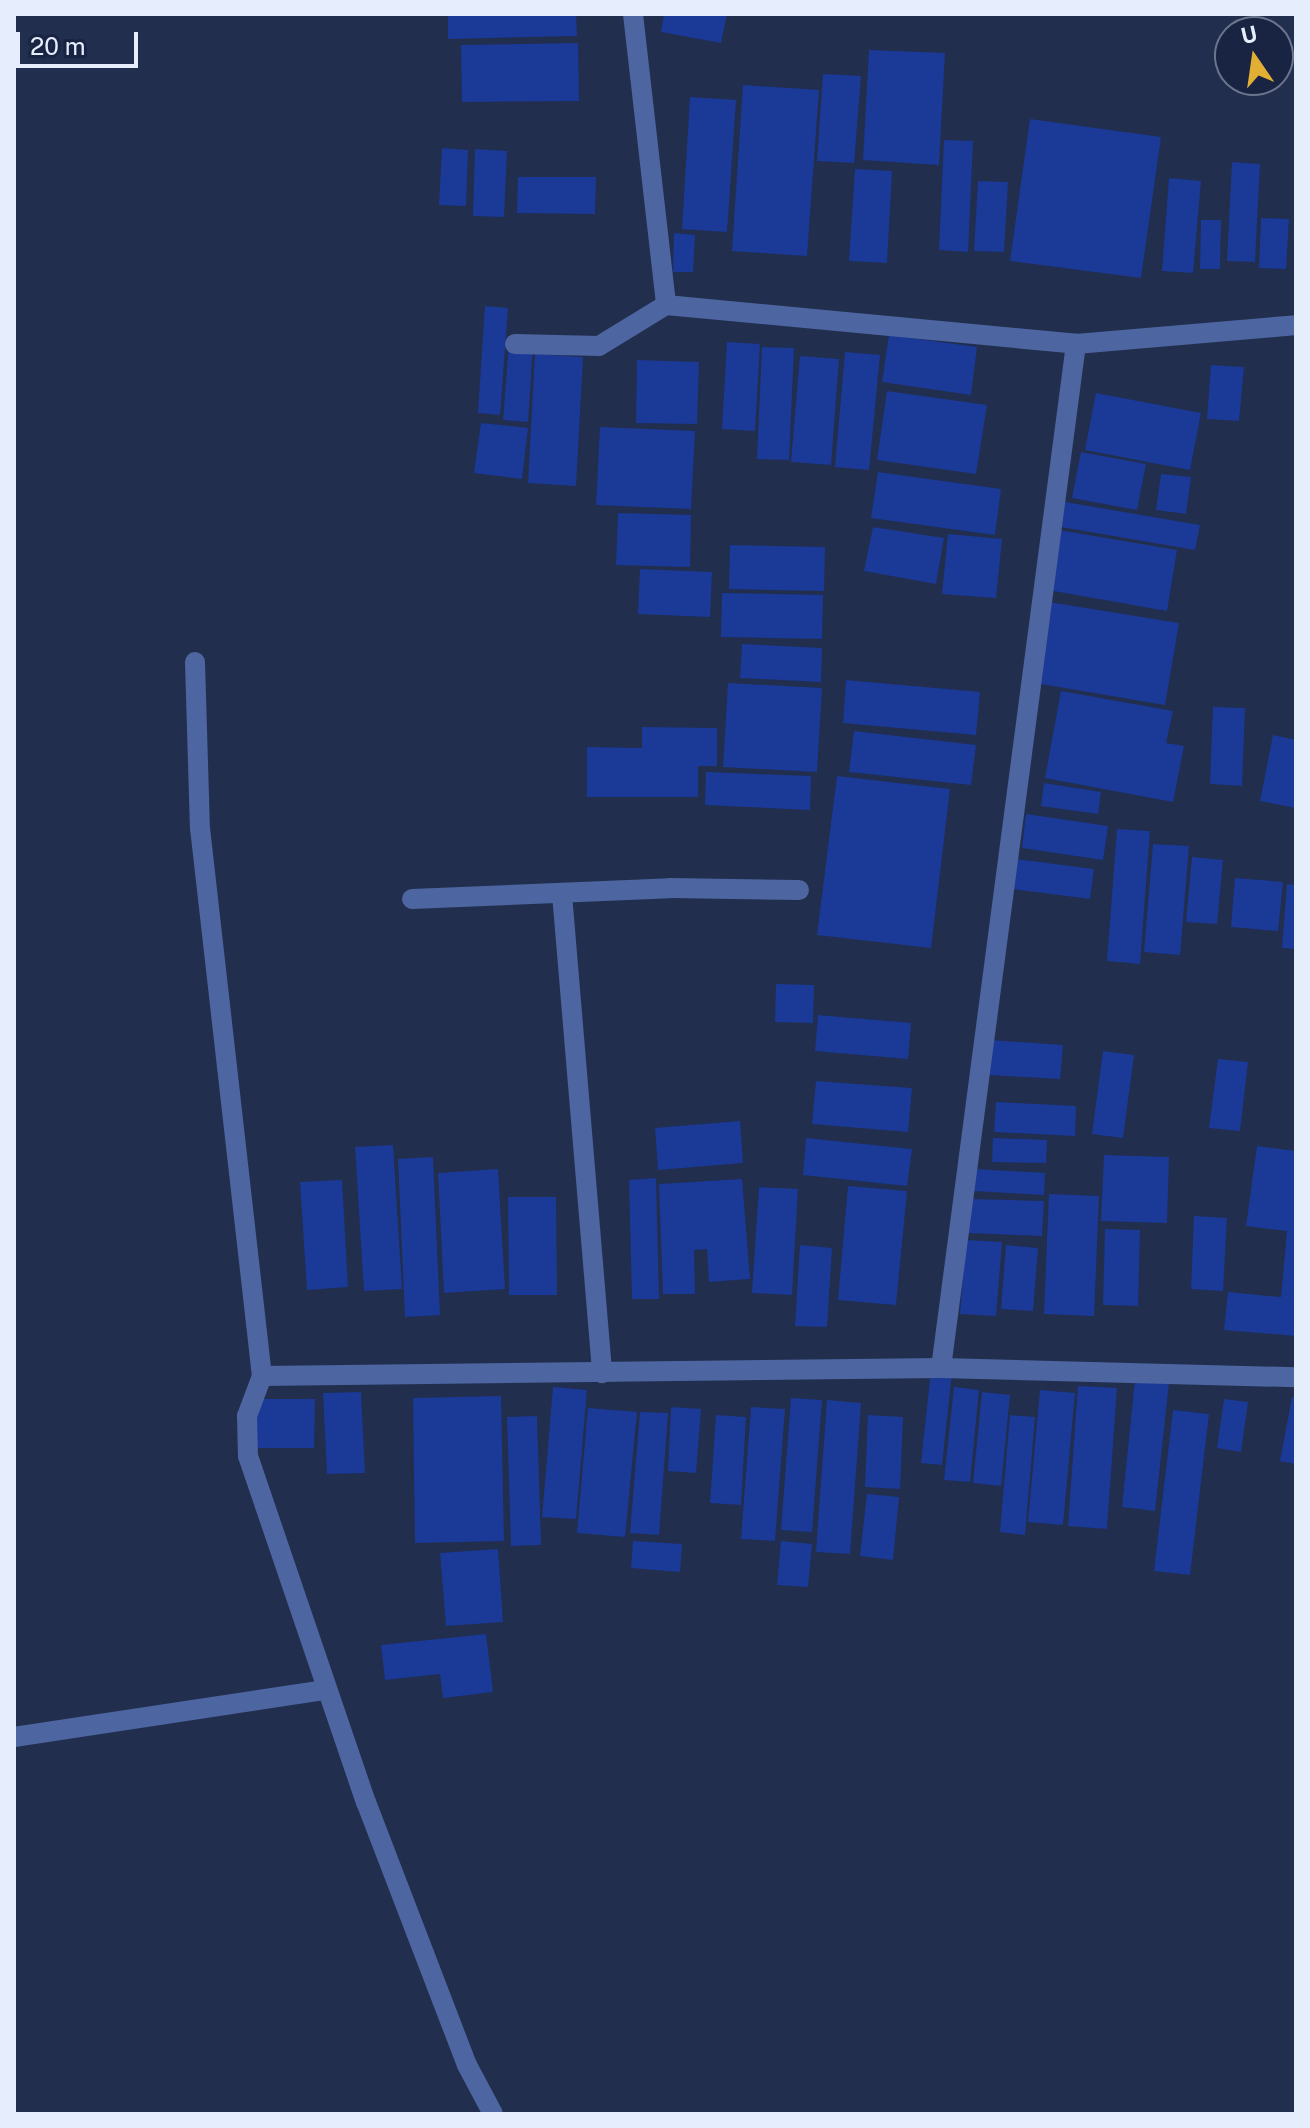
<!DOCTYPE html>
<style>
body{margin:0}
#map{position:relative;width:1310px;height:2128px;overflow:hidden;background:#212e4d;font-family:"Public Sans",sans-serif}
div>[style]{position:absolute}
.building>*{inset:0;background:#1b3996}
.street>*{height:20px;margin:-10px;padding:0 10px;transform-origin:10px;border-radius:10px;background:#4d65a0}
span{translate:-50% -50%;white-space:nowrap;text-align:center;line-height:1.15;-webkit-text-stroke:6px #182442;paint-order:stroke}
.frame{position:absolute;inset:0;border:16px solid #e6eefe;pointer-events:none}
.north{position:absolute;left:1214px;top:16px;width:80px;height:80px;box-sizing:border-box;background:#182442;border:2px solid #6a758d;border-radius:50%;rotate:347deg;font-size:22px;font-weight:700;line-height:32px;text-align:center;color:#e6eefe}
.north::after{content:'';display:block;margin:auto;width:28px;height:36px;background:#e1af34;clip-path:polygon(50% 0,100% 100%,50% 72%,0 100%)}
.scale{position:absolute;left:16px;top:32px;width:122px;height:36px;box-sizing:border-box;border:4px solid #e6eefe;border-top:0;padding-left:10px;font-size:24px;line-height:28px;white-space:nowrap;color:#e6eefe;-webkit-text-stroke:6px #182442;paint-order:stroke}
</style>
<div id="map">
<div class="building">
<div style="clip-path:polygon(448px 14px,576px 14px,577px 36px,448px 39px)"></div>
<div style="clip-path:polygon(664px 14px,727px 14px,721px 43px,661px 32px)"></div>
<div style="clip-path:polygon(578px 43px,579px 101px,462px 102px,461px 45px)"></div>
<div style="clip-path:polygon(869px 50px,945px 53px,939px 165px,863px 160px)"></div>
<div style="clip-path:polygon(823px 74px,861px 76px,854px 163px,817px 161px)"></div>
<div style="clip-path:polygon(743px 85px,819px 90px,807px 256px,732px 251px)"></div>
<div style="clip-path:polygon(690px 97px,736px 100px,727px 232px,682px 229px)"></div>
<div style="clip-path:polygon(1030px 119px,1161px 137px,1141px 278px,1010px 261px)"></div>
<div style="clip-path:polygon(944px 140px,973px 141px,968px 252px,939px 250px)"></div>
<div style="clip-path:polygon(442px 148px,468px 150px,466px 206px,439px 205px)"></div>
<div style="clip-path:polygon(475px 149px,507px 151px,504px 217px,473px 216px)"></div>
<div style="clip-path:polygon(1232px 162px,1260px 164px,1255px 262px,1227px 261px)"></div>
<div style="clip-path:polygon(855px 169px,892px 171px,887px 263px,849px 261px)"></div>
<div style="clip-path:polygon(518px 177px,596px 177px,595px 214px,517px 213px)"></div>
<div style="clip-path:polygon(1169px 178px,1201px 181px,1193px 273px,1162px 271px)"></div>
<div style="clip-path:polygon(978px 181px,1008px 182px,1004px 252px,974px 251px)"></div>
<div style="clip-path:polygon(1261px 218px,1289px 219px,1286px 269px,1259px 268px)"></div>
<div style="clip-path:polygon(1201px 220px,1221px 220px,1220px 269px,1200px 269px)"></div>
<div style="clip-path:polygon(674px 233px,695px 235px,693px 272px,673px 272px)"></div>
<div style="clip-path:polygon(485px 306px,508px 308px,500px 415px,478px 413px)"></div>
<div style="clip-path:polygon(889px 335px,977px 347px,971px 395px,882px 382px)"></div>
<div style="clip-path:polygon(727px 342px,760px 344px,755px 431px,722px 429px)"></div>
<div style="clip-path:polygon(509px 344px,533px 345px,528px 422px,503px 420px)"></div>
<div style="clip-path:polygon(762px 347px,794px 348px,789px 460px,757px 459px)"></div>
<div style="clip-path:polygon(845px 352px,880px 355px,869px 470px,835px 467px)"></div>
<div style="clip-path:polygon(535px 354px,583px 357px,576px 486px,528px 483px)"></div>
<div style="clip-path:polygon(800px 356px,839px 359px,831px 465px,791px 462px)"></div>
<div style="clip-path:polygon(637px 360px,699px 362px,697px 424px,636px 423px)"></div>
<div style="clip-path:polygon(1211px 365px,1244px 367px,1239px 421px,1207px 419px)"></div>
<div style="clip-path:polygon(887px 391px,987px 405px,976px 474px,877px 460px)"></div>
<div style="clip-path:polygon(1096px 393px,1201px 413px,1190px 470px,1085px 450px)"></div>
<div style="clip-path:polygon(481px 423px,528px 428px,522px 479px,474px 473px)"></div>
<div style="clip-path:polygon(600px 427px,695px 431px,691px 509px,596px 505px)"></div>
<div style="clip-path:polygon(1081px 452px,1146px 464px,1137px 510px,1072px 498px)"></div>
<div style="clip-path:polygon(878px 472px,1001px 489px,995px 535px,871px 518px)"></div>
<div style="clip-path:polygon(1161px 474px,1191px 477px,1186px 514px,1156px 510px)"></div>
<div style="clip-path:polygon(1065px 502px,1200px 525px,1195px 550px,1061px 527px)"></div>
<div style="clip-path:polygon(618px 513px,691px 515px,690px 567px,616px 565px)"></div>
<div style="clip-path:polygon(873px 527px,944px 538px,936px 584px,864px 571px)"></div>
<div style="clip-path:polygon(1059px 530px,1177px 550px,1167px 611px,1048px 590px)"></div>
<div style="clip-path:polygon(948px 534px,1002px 539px,996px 598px,942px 594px)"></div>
<div style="clip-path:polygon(730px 545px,825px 547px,824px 591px,729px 589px)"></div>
<div style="clip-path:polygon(640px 569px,712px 572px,710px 617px,638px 614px)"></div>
<div style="clip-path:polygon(722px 593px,823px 595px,822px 639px,721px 637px)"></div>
<div style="clip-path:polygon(1049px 602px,1179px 623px,1165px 705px,1035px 683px)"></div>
<div style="clip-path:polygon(742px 644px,822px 648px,821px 682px,740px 678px)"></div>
<div style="clip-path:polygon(846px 680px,980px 692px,976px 735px,843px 723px)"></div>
<div style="clip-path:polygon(728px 683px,822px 688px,817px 772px,723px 767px)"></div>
<div style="clip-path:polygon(1061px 691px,1173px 711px,1166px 743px,1184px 746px,1173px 802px,1045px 778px)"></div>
<div style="clip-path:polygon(1213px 707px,1245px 708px,1242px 786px,1210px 784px)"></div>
<div style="clip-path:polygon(642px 727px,717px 728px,717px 766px,698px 766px,698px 797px,587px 797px,587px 747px,642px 748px)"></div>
<div style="clip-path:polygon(854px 731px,976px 745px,971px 785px,849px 772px)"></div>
<div style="clip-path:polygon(1273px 735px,1296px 740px,1296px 808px,1260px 801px)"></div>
<div style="clip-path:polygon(706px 772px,811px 776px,810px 810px,705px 805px)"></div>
<div style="clip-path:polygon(837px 776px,950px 789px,931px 948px,817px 935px)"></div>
<div style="clip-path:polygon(1044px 783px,1101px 792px,1098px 814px,1041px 806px)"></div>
<div style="clip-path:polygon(1026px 814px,1108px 826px,1103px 860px,1022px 848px)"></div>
<div style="clip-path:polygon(1117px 829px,1150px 831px,1140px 964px,1107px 961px)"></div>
<div style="clip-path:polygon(1153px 844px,1189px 846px,1180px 955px,1144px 952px)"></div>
<div style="clip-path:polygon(1192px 857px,1223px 860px,1217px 924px,1186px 922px)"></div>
<div style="clip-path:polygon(1016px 859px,1094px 869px,1090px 899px,1012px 889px)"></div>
<div style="clip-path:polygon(1235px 878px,1283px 882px,1278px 931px,1231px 927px)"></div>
<div style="clip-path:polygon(1287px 884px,1296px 885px,1296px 949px,1282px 948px)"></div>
<div style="clip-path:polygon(776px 984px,814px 985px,813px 1023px,775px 1022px)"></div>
<div style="clip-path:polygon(818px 1015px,911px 1023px,908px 1059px,815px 1051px)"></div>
<div style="clip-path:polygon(991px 1040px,1063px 1045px,1060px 1079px,989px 1075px)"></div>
<div style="clip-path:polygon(1103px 1051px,1134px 1055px,1123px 1138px,1092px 1134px)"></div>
<div style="clip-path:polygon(1218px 1059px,1248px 1062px,1240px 1131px,1209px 1128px)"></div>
<div style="clip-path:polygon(816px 1081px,912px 1088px,908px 1132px,812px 1124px)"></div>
<div style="clip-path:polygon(996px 1102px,1076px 1106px,1075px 1136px,994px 1132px)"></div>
<div style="clip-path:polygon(740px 1121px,743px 1163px,658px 1170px,655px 1128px)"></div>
<div style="clip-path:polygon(806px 1138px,912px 1149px,907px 1186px,803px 1175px)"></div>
<div style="clip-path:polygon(993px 1138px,1047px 1140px,1046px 1163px,992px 1162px)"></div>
<div style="clip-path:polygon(393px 1145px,402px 1289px,364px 1291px,355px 1147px)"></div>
<div style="clip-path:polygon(1257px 1146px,1296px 1151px,1296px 1336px,1224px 1330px,1228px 1292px,1281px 1297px,1287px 1231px,1246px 1226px)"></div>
<div style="clip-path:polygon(1104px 1155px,1169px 1157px,1167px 1223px,1101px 1221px)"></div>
<div style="clip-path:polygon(433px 1157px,440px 1315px,405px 1317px,398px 1159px)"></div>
<div style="clip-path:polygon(498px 1169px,505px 1289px,444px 1293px,438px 1173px)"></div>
<div style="clip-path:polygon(974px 1169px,1045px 1173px,1044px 1195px,973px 1191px)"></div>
<div style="clip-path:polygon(656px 1178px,659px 1299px,632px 1299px,629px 1180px)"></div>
<div style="clip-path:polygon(742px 1179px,750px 1279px,709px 1282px,707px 1249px,694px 1250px,695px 1294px,663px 1294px,659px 1184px)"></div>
<div style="clip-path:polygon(342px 1180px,348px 1287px,307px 1290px,300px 1182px)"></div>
<div style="clip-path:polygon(848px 1186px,907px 1191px,896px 1305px,838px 1300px)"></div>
<div style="clip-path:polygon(759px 1187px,798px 1189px,792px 1295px,752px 1293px)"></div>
<div style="clip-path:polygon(1049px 1194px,1099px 1196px,1094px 1316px,1044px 1314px)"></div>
<div style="clip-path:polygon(508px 1197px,556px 1197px,557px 1295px,509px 1295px)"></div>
<div style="clip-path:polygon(970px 1199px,1044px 1201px,1042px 1236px,968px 1233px)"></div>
<div style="clip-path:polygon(1194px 1216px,1227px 1218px,1223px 1291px,1191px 1289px)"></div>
<div style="clip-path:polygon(1105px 1229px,1140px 1230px,1138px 1306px,1103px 1305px)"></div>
<div style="clip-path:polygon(966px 1240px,1002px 1242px,996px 1316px,960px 1314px)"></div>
<div style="clip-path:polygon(800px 1245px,832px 1248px,827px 1327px,795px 1326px)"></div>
<div style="clip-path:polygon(1006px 1245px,1038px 1248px,1033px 1311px,1001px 1309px)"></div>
<div style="clip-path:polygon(931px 1370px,952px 1372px,942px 1465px,921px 1463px)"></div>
<div style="clip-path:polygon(1135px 1380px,1169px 1383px,1155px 1511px,1122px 1507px)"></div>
<div style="clip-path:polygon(1078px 1386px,1117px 1388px,1107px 1529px,1068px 1526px)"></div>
<div style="clip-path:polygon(553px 1387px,587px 1390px,576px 1519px,542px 1517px)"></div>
<div style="clip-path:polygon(954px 1387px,979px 1390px,970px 1482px,944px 1480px)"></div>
<div style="clip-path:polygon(1040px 1390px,1075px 1393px,1063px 1525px,1028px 1522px)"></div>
<div style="clip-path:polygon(361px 1392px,365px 1473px,327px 1474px,323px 1393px)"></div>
<div style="clip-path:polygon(982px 1392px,1010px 1395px,1001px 1486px,973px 1483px)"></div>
<div style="clip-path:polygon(501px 1396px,504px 1541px,415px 1543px,413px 1398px)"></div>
<div style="clip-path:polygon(1292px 1397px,1296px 1397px,1296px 1464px,1280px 1461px)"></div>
<div style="clip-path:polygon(791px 1398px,822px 1400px,812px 1532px,781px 1530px)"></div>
<div style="clip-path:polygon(256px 1399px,315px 1399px,314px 1448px,255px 1448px)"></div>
<div style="clip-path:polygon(1224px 1399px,1248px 1402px,1241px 1452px,1217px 1448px)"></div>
<div style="clip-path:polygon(827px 1400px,861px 1403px,850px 1554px,816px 1552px)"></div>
<div style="clip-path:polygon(671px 1407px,701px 1409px,696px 1473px,668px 1471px)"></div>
<div style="clip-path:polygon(751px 1407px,785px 1409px,775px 1541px,741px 1539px)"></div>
<div style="clip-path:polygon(588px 1408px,637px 1412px,625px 1537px,577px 1533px)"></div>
<div style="clip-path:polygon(1173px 1410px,1209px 1414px,1190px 1575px,1154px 1571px)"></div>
<div style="clip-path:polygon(640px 1412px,668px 1413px,659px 1535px,630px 1533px)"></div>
<div style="clip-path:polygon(716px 1415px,746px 1417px,741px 1505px,710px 1503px)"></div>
<div style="clip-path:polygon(868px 1415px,903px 1417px,900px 1489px,865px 1487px)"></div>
<div style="clip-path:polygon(1010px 1415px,1035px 1417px,1025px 1535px,1000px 1532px)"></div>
<div style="clip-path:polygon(537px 1416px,541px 1545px,511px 1546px,507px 1417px)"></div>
<div style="clip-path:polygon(867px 1494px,899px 1497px,893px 1560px,860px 1556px)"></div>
<div style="clip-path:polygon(633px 1541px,682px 1544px,680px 1572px,631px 1568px)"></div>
<div style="clip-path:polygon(781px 1541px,812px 1544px,808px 1587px,777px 1585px)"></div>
<div style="clip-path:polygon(498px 1549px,503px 1622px,446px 1626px,440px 1553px)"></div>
<div style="clip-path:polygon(486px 1634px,493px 1692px,443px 1698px,440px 1674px,385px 1680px,381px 1645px)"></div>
</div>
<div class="street">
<div style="left:633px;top:14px;width:293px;rotate:83.5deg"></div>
<div style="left:515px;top:344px;width:84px;rotate:1.4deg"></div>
<div style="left:599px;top:346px;width:79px;rotate:-31.5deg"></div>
<div style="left:666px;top:305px;width:412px;rotate:5.4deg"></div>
<div style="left:1076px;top:344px;width:221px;rotate:-4.9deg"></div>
<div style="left:195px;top:662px;width:166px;rotate:88.3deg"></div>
<div style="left:200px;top:828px;width:551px;rotate:83.55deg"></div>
<div style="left:262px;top:1376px;width:43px;rotate:110.6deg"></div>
<div style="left:247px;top:1416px;width:40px;rotate:88.6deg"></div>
<div style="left:248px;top:1456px;width:366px;rotate:71.2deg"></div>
<div style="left:366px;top:1802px;width:282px;rotate:69deg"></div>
<div style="left:467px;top:2065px;width:55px;rotate:62deg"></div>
<div style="left:562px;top:894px;width:481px;rotate:85.2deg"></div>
<div style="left:412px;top:899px;width:258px;rotate:-2.4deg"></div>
<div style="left:670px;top:888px;width:129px;rotate:0.9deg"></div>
<div style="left:941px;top:1368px;width:1033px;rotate:-82.49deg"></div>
<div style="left:262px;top:1376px;width:679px;rotate:-0.68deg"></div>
<div style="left:941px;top:1368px;width:355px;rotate:1.5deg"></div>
<div style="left:14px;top:1737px;width:315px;rotate:-8.6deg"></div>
</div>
<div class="frame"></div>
<div class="north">U</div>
<div class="scale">20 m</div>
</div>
